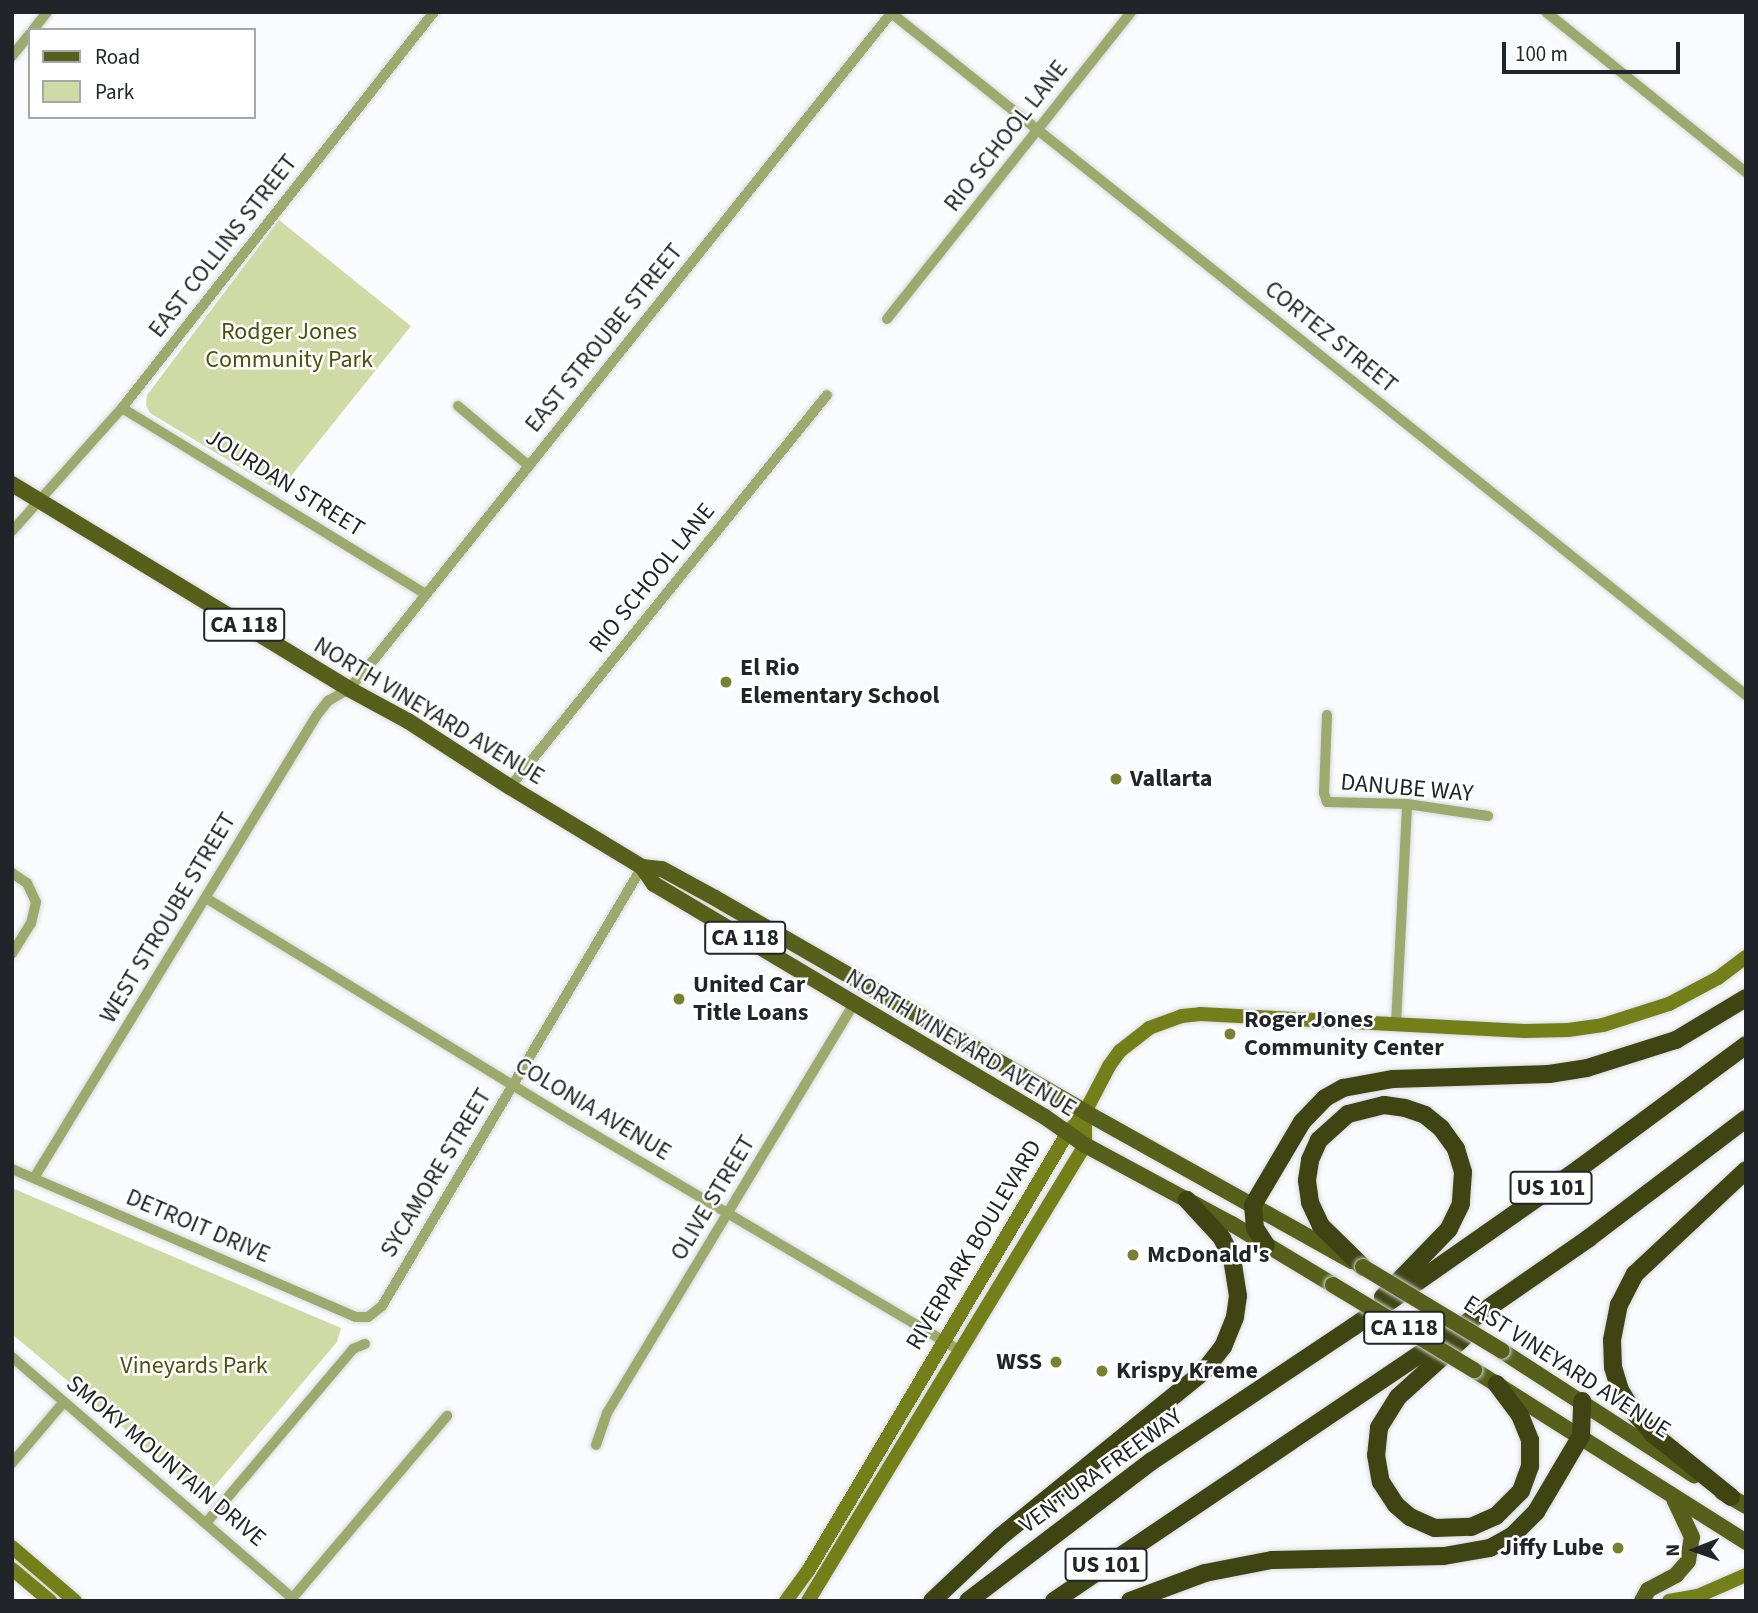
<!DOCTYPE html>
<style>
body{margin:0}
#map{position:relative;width:1758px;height:1613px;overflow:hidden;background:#fafbfe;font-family:"Source Sans 3",sans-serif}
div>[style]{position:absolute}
.green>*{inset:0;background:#d0daa4}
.roads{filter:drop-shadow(0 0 2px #d7d9dc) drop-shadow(0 0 2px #d7d9dc)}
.street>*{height:10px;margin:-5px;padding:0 5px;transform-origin:5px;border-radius:5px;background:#9ea96e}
.secondary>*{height:14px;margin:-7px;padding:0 7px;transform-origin:7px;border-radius:7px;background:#738019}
.primary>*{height:16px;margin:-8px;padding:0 8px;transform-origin:8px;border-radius:8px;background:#56601b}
.highway>*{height:18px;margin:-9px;padding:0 9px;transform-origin:9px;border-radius:9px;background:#3e4513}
.bridges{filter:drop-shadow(0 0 2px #d7d9dc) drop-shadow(0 0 2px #d7d9dc)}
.primary-bridge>*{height:16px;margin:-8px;padding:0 8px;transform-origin:8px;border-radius:8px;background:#56601b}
.dots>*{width:19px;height:19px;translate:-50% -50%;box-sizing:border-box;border:4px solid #fff;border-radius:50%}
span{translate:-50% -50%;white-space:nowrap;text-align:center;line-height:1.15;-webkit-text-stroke:5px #fff;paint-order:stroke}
.shield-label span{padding:2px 5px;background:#fff;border:2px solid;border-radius:5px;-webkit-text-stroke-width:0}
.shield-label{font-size:23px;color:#212429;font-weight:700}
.street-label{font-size:24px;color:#212429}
.park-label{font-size:24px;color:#4a520c}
.poi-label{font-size:24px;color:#212429;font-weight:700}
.left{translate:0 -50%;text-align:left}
.right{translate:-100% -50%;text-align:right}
.frame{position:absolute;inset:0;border:14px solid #212429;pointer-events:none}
.legend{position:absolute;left:28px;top:28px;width:228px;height:91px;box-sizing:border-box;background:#fff;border:2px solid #a6a7a9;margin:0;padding:9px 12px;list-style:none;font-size:21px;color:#212429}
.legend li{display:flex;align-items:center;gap:14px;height:35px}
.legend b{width:35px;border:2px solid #a6a7a9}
.north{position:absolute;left:1660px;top:1515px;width:70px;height:70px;-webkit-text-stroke:5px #fff;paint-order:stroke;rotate:269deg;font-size:19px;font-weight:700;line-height:28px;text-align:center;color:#212429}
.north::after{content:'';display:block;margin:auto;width:24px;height:32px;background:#212429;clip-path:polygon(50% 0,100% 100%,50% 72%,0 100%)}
.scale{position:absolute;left:1502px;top:42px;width:178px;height:32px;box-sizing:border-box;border:4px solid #212429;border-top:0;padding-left:9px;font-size:21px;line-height:24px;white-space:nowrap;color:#212429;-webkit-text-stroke:5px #fff;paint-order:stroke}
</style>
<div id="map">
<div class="green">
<div style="clip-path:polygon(279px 220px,411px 326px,279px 491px,150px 413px,146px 405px,147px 395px)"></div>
<div style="clip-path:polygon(12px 1188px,341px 1328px,337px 1342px,208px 1494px,199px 1492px,12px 1334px)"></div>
</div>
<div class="roads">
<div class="street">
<div style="left:890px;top:12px;width:1095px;rotate:38.59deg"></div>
<div style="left:1546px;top:12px;width:256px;rotate:38.7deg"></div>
<div style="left:33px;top:30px;width:23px;rotate:-52deg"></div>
<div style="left:12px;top:56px;width:28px;rotate:-51deg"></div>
<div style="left:887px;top:319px;width:392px;rotate:-51.5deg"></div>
<div style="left:458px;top:406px;width:93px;rotate:40.2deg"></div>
<div style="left:122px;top:408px;width:356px;rotate:31.5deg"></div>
<div style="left:12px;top:531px;width:165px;rotate:-48.2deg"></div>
<div style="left:122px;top:408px;width:504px;rotate:-51.77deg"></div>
<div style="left:1327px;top:715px;width:78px;rotate:92.2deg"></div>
<div style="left:1324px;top:793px;width:9px;rotate:72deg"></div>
<div style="left:1327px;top:802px;width:80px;rotate:1.4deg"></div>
<div style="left:1407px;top:804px;width:82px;rotate:8.4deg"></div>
<div style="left:510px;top:787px;width:504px;rotate:-51.04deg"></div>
<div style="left:12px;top:873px;width:18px;rotate:34deg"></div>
<div style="left:27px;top:883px;width:21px;rotate:65deg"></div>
<div style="left:36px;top:902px;width:22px;rotate:103deg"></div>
<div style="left:31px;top:923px;width:36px;rotate:122deg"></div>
<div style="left:206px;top:898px;width:426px;rotate:31.4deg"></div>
<div style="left:570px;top:1120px;width:454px;rotate:30.6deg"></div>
<div style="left:1396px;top:1024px;width:220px;rotate:-87.1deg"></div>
<div style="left:12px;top:1169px;width:374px;rotate:23.3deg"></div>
<div style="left:355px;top:1317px;width:13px"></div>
<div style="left:368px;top:1317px;width:18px;rotate:-38deg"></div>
<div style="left:382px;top:1306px;width:510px;rotate:-59.36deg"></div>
<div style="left:34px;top:1178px;width:543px;rotate:-58.57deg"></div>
<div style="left:317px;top:715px;width:18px;rotate:-52deg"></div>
<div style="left:328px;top:701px;width:24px;rotate:-30deg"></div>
<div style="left:349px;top:689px;width:35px;rotate:-50deg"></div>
<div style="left:372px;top:662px;width:832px;rotate:-51.34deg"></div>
<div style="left:12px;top:1357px;width:369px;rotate:40.7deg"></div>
<div style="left:596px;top:1445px;width:34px;rotate:-71deg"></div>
<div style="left:607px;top:1413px;width:478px;rotate:-58.9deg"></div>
<div style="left:12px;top:1463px;width:80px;rotate:-49.6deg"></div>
<div style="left:206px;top:1523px;width:228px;rotate:-49.8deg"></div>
<div style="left:353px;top:1349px;width:13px;rotate:-23deg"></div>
<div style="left:290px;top:1601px;width:243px;rotate:-49.7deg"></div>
</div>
<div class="secondary">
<div style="left:12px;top:1547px;width:83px;rotate:40.6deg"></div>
<div style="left:12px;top:1569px;width:50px;rotate:40.1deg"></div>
<div style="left:786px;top:1601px;width:37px;rotate:-54deg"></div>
<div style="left:808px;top:1571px;width:508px;rotate:-59.35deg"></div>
<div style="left:1067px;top:1134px;width:28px;rotate:-51deg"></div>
<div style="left:1085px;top:1112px;width:52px;rotate:-62.4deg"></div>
<div style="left:1109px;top:1066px;width:19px;rotate:-54deg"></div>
<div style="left:1120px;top:1051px;width:37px;rotate:-38deg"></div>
<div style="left:1149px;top:1028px;width:35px;rotate:-20deg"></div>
<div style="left:1182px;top:1016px;width:18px;rotate:-6deg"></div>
<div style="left:1200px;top:1014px;width:325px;rotate:3deg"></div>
<div style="left:1525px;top:1031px;width:43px;rotate:-1.3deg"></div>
<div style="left:1568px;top:1030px;width:35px;rotate:-8deg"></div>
<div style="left:1603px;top:1025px;width:69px;rotate:-17.7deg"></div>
<div style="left:1669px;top:1004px;width:55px;rotate:-28deg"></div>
<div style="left:1718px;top:978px;width:35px;rotate:-37deg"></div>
<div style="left:808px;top:1601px;width:534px;rotate:-58.72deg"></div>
<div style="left:1085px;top:1145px;width:33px;rotate:-90deg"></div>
<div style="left:1669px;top:1601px;width:29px;rotate:-10deg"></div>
<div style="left:1698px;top:1596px;width:52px;rotate:-23.6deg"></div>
</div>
<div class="primary">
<div style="left:12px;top:484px;width:394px;rotate:31.3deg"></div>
<div style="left:349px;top:689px;width:67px;rotate:28.5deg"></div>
<div style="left:408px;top:721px;width:121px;rotate:32.9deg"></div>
<div style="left:510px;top:787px;width:154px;rotate:31.2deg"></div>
<div style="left:642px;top:867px;width:20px;rotate:6deg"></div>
<div style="left:662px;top:869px;width:60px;rotate:28.7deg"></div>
<div style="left:715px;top:898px;width:427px;rotate:30deg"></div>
<div style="left:1085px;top:1112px;width:306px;rotate:29.2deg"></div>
<div style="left:642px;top:867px;width:21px;rotate:55deg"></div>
<div style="left:654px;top:884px;width:455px;rotate:30.8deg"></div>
<div style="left:1045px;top:1117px;width:49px;rotate:35deg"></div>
<div style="left:1085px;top:1145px;width:167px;rotate:28.3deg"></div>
<div style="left:1232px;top:1224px;width:118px;rotate:31.1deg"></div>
<div style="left:1502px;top:1351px;width:229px;rotate:32.9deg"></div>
<div style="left:1474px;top:1370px;width:322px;rotate:32.3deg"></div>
<div style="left:1722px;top:1492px;width:28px;rotate:30deg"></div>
<div style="left:1642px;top:1601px;width:13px;rotate:-61deg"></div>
<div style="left:1648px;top:1590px;width:32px;rotate:-28deg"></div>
<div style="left:1676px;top:1575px;width:18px;rotate:-49deg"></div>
<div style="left:1688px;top:1561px;width:24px;rotate:-81deg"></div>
<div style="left:1692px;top:1537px;width:42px;rotate:-115.3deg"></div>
</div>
<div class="highway">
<div style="left:1266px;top:1245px;width:20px;rotate:-123deg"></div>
<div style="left:1255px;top:1228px;width:23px;rotate:-95deg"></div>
<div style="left:1253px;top:1205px;width:96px;rotate:-59.4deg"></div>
<div style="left:1302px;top:1122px;width:33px;rotate:-46deg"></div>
<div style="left:1325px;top:1098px;width:21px;rotate:-29deg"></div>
<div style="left:1343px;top:1088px;width:51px;rotate:-10.2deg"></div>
<div style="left:1393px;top:1079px;width:156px;rotate:-1.8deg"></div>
<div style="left:1549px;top:1074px;width:38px;rotate:-9deg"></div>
<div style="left:1587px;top:1068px;width:93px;rotate:-17.5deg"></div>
<div style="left:1676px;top:1040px;width:82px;rotate:-31deg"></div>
<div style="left:1363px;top:1267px;width:59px;rotate:-135.7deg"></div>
<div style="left:1321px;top:1226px;width:26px;rotate:-115deg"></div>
<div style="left:1310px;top:1202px;width:22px;rotate:-98deg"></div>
<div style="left:1307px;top:1180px;width:20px;rotate:-81deg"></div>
<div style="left:1310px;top:1160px;width:22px;rotate:-66deg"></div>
<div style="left:1319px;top:1140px;width:39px;rotate:-42deg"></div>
<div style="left:1348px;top:1114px;width:37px;rotate:-14deg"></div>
<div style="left:1384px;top:1105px;width:21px;rotate:8deg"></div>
<div style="left:1405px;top:1108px;width:21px;rotate:19deg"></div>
<div style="left:1425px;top:1115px;width:21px;rotate:39deg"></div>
<div style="left:1441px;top:1128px;width:26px;rotate:54deg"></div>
<div style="left:1456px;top:1149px;width:24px;rotate:73deg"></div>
<div style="left:1463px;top:1172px;width:32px;rotate:94deg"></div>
<div style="left:1461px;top:1204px;width:28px;rotate:116deg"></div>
<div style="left:1449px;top:1229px;width:95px;rotate:134.1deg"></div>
<div style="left:1470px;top:1328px;width:12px;rotate:125deg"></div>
<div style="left:1463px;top:1338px;width:88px;rotate:137.8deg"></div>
<div style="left:1398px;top:1397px;width:36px;rotate:122deg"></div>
<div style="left:1379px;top:1428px;width:27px;rotate:96deg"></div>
<div style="left:1376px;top:1455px;width:27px;rotate:80deg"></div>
<div style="left:1381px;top:1482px;width:27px;rotate:57deg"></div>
<div style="left:1396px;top:1505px;width:18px;rotate:41deg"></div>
<div style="left:1410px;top:1517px;width:27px;rotate:24deg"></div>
<div style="left:1435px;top:1528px;width:36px;rotate:-2deg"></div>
<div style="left:1471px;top:1527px;width:27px;rotate:-24deg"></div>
<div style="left:1496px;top:1516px;width:35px;rotate:-45deg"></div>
<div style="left:1521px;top:1491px;width:27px;rotate:-70deg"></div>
<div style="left:1530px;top:1466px;width:26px;rotate:-90deg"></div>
<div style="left:1530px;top:1440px;width:27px;rotate:-112deg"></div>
<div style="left:1520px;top:1415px;width:39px;rotate:-127deg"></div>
<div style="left:1731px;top:1497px;width:100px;rotate:-141.1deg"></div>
<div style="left:1653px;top:1434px;width:30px;rotate:-131deg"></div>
<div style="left:1633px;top:1411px;width:25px;rotate:-122deg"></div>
<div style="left:1620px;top:1390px;width:24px;rotate:-107deg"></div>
<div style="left:1613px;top:1367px;width:27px;rotate:-92deg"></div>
<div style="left:1612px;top:1340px;width:36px;rotate:-79deg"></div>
<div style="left:1619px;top:1305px;width:35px;rotate:-63deg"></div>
<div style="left:1635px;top:1274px;width:152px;rotate:-43.1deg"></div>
<div style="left:932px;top:1601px;width:93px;rotate:-43.3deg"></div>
<div style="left:1000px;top:1537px;width:263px;rotate:-39.1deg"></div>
<div style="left:1204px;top:1371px;width:31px;rotate:-52deg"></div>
<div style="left:1223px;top:1347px;width:32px;rotate:-68deg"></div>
<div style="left:1235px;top:1317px;width:21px;rotate:-82deg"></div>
<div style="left:1238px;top:1296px;width:38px;rotate:-99deg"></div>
<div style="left:1232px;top:1258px;width:22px;rotate:-117deg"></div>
<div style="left:1222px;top:1238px;width:52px;rotate:-132.6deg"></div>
<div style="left:968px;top:1601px;width:231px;rotate:-37.3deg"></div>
<div style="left:1152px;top:1461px;width:242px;rotate:-33.7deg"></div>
<div style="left:1353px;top:1327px;width:277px;rotate:-35deg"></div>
<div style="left:1580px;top:1168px;width:207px;rotate:-36.5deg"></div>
<div style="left:1054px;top:1601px;width:511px;rotate:-34deg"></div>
<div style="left:1478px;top:1315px;width:135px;rotate:-34.7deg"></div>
<div style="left:1589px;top:1238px;width:197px;rotate:-37.2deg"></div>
<div style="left:1130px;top:1601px;width:80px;rotate:-20.5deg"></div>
<div style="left:1205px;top:1573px;width:68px;rotate:-11deg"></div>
<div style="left:1272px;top:1560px;width:172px;rotate:-1.3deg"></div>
<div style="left:1444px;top:1556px;width:47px;rotate:-9.9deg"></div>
<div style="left:1490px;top:1548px;width:26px;rotate:-29deg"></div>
<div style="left:1513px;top:1535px;width:33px;rotate:-45deg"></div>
<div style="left:1536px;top:1512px;width:88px;rotate:-59.4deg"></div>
<div style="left:1581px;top:1436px;width:35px;rotate:-88deg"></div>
</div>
</div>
<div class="bridges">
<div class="primary-bridge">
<div style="left:1363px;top:1267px;width:162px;rotate:31.1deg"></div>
<div style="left:1333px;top:1285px;width:165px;rotate:31.1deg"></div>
</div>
</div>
<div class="dots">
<div style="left:726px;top:682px;background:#76822f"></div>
<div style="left:1116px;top:779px;background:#76822f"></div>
<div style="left:679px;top:999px;background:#76822f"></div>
<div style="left:1230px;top:1034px;background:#76822f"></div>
<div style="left:1133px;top:1255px;background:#76822f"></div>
<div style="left:1056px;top:1362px;background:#76822f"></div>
<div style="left:1102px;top:1371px;background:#76822f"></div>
<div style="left:1618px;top:1548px;background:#76822f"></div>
</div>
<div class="shield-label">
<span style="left:244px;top:625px">CA 118</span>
<span style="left:745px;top:938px">CA 118</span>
<span style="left:1551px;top:1188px">US 101</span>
<span style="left:1404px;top:1328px">CA 118</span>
<span style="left:1106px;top:1565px">US 101</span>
</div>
<div class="street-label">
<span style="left:1006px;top:136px;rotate:-52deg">RIO SCHOOL LANE</span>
<span style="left:223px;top:246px;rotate:-52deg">EAST COLLINS STREET</span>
<span style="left:1331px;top:337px;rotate:39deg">CORTEZ STREET</span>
<span style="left:604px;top:338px;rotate:-51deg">EAST STROUBE STREET</span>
<span style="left:285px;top:483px;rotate:32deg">JOURDAN STREET</span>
<span style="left:652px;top:578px;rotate:-51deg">RIO SCHOOL LANE</span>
<span style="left:429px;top:711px;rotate:31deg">NORTH VINEYARD AVENUE</span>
<span style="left:1407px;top:788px;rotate:5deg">DANUBE WAY</span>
<span style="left:168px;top:918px;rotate:-59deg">WEST STROUBE STREET</span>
<span style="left:961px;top:1043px;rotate:31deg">NORTH VINEYARD AVENUE</span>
<span style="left:593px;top:1109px;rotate:31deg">COLONIA AVENUE</span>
<span style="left:436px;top:1173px;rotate:-59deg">SYCAMORE STREET</span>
<span style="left:713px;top:1198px;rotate:-59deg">OLIVE STREET</span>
<span style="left:198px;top:1226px;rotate:23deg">DETROIT DRIVE</span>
<span style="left:974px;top:1245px;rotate:-59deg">RIVERPARK BOULEVARD</span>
<span style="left:1567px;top:1367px;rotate:33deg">EAST VINEYARD AVENUE</span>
<span style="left:166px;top:1461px;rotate:40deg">SMOKY MOUNTAIN DRIVE</span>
<span style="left:1101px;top:1471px;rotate:-36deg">VENTURA FREEWAY</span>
</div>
<div class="park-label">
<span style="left:289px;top:346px">Rodger Jones<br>Community Park</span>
<span style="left:194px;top:1366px">Vineyards Park</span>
</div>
<div class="poi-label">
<span class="left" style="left:740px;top:682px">El Rio<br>Elementary School</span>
<span class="left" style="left:1130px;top:779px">Vallarta</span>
<span class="left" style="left:693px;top:999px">United Car<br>Title Loans</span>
<span class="left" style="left:1244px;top:1034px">Roger Jones<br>Community Center</span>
<span class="left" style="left:1147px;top:1255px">McDonald's</span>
<span class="right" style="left:1042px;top:1362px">WSS</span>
<span class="left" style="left:1116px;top:1371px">Krispy Kreme</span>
<span class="right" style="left:1604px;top:1548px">Jiffy Lube</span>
</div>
<div class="frame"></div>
<ul class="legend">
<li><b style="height:9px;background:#56601b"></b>Road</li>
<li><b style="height:19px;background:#d0daa4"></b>Park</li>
</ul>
<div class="north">N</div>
<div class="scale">100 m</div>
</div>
